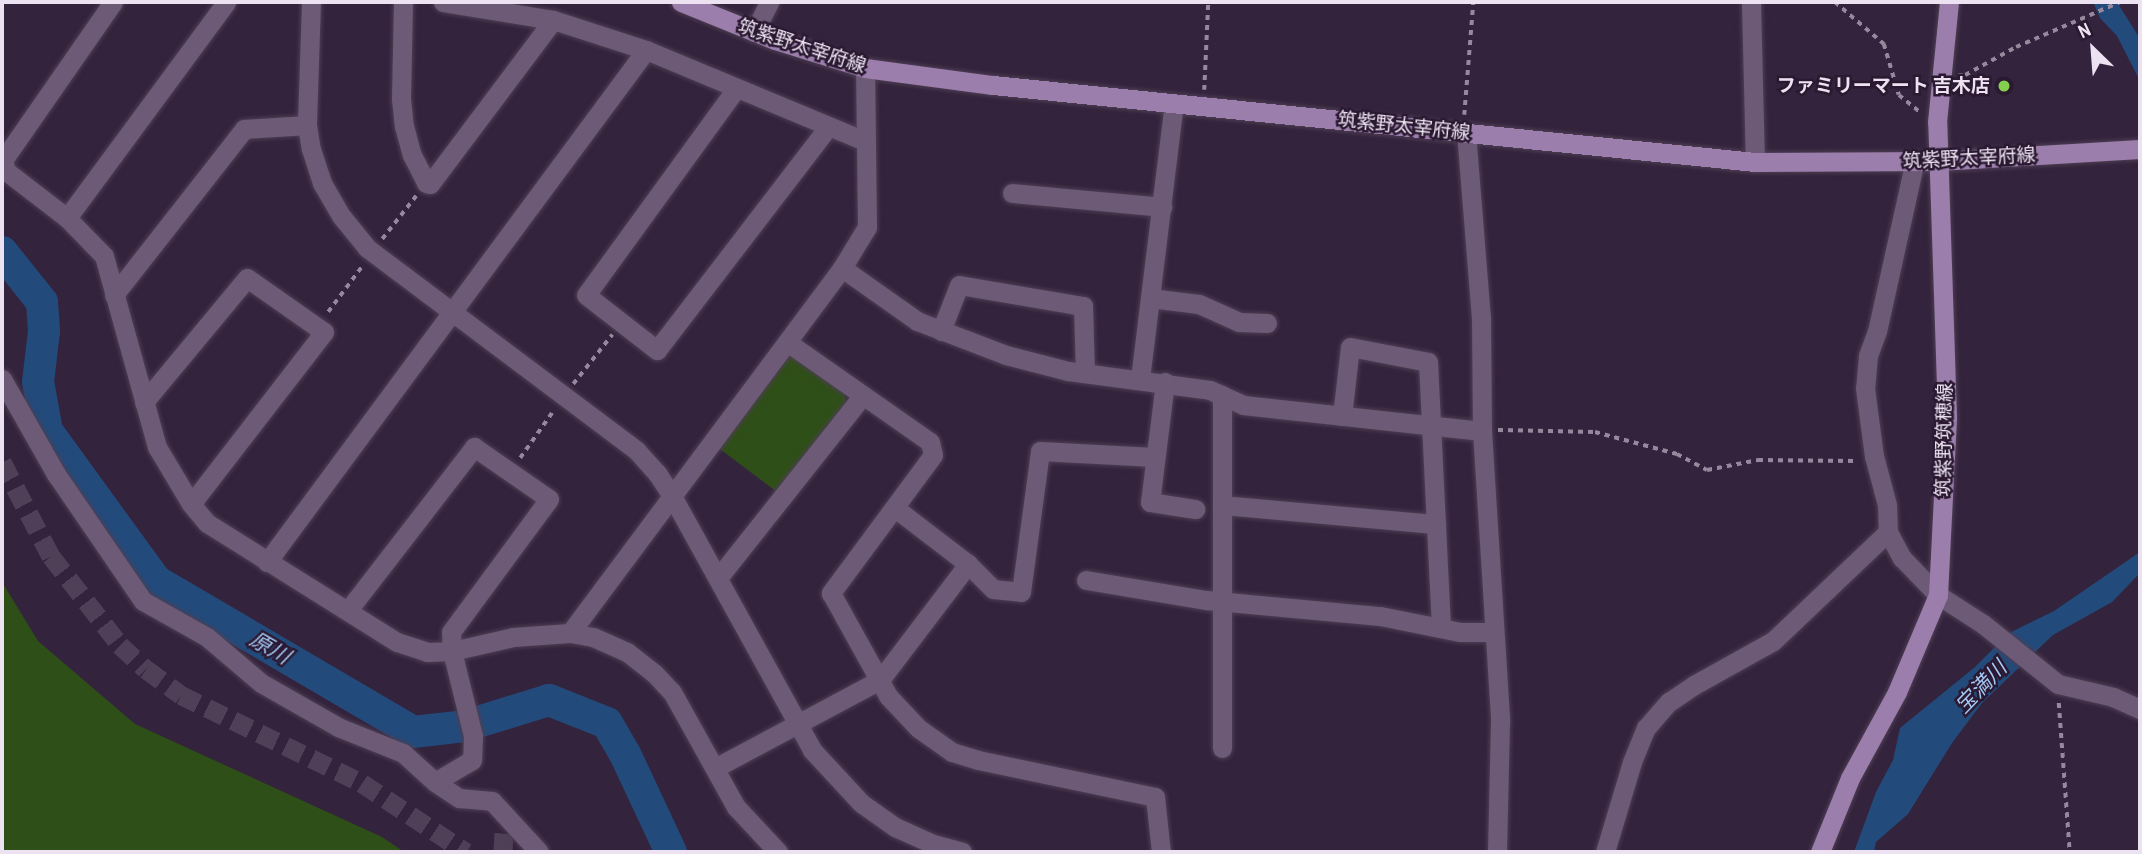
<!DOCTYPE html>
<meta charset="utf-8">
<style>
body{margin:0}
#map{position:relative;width:2142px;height:854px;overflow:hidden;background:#34233c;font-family:"Archivo Narrow","Noto Sans JP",sans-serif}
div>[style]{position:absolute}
.green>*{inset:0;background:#2f4f18}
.water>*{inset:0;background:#224b7c}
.river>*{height:32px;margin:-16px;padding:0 16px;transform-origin:16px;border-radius:16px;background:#224b7c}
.minor-tunnel>*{height:19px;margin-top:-9.5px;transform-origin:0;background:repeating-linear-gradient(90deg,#504057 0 19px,transparent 0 29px)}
.primary-tunnel>*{height:19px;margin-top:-9.5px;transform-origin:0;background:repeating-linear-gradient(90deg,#504057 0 19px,transparent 0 29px)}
.path>*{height:3.5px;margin-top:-1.75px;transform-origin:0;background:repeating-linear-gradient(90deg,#97899d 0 5px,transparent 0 10px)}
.roads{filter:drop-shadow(0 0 2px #4d3f54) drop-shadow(0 0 2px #4d3f54)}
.minor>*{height:19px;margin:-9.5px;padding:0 9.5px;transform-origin:9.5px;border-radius:9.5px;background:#6d5a77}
.tertiary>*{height:19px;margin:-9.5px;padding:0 9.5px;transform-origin:9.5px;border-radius:9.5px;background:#6d5a77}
.primary>*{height:19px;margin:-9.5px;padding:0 9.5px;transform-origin:9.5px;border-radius:9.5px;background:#9c7eac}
.dots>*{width:19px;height:19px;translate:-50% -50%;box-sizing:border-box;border:4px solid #2a1931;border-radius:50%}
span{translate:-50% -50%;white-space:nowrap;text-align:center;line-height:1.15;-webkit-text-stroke:5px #2a1931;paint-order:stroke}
.street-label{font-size:19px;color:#ede2f2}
.poi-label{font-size:19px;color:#ede2f2;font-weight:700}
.right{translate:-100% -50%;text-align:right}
.water-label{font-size:21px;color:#a4c7f4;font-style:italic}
.frame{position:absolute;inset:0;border:4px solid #ede2f2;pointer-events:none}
.north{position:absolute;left:2058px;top:14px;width:70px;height:70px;-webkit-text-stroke:5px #2a1931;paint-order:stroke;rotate:335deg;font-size:19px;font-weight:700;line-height:28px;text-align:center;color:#ede2f2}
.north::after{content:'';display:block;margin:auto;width:24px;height:32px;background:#ede2f2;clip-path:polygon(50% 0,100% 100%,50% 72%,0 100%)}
</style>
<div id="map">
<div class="green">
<div style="clip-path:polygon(796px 356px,844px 390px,846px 403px,777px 492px,716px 446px,784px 357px)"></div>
<div style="clip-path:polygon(2px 582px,38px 641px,135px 724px,382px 837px,404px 852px,2px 852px)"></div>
</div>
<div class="water">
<div style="clip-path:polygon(2093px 2px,2117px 2px,2137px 34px,2140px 39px,2140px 81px,2117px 36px,2100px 18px)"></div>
<div style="clip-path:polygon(2140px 552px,2140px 573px,2112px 602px,2053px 635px,1982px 703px,1952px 743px,1908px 814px,1876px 842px,1874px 852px,1854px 852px,1876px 792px,1893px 760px,1900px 728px,1975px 667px,2009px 633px,2054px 611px)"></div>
</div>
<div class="river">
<div style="left:2px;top:252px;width:64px;rotate:51.3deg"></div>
<div style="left:42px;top:302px;width:29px;rotate:86deg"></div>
<div style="left:44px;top:331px;width:51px;rotate:96.7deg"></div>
<div style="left:38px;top:382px;width:50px;rotate:79.6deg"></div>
<div style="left:47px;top:431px;width:185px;rotate:54deg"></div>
<div style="left:156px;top:581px;width:298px;rotate:30.4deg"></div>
<div style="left:413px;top:732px;width:52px;rotate:-6.6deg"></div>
<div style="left:465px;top:726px;width:88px;rotate:-17.2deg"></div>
<div style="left:549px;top:700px;width:62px;rotate:21.6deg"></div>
<div style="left:607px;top:723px;width:36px;rotate:60deg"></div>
<div style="left:625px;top:754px;width:108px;rotate:64.9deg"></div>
</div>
<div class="minor-tunnel">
<div style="left:503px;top:852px;width:19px;rotate:-87deg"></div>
</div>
<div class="primary-tunnel">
<div style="left:2px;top:462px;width:106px;rotate:62.5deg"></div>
<div style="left:51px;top:556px;width:113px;rotate:52.2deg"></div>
<div style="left:120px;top:645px;width:35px;rotate:43deg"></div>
<div style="left:146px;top:669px;width:44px;rotate:36.6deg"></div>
<div style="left:181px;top:695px;width:201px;rotate:25.9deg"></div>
<div style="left:362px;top:783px;width:125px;rotate:33.6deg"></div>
</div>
<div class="path">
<div style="left:1835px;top:2px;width:65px;rotate:40.6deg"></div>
<div style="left:1884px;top:44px;width:53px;rotate:73.6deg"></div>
<div style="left:1899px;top:95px;width:27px;rotate:39deg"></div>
<div style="left:1958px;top:75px;width:7px"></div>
<div style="left:1965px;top:75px;width:58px;rotate:-28.8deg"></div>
<div style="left:2016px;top:47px;width:113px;rotate:-23.4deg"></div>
<div style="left:1204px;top:90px;width:88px;rotate:-87.4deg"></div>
<div style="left:1464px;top:115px;width:113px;rotate:-85.4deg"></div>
<div style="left:382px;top:239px;width:55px;rotate:-51.7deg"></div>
<div style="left:328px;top:312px;width:59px;rotate:-53.3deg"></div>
<div style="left:573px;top:384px;width:63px;rotate:-51.5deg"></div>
<div style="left:1498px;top:430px;width:97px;rotate:1.2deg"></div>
<div style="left:1595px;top:432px;width:85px;rotate:15deg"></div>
<div style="left:1677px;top:454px;width:34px;rotate:28deg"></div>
<div style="left:1707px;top:470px;width:52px;rotate:-11.1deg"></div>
<div style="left:1758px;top:460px;width:99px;rotate:0.6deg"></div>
<div style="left:520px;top:458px;width:59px;rotate:-54.7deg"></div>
<div style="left:2059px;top:703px;width:149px;rotate:85.8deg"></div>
</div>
<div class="roads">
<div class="minor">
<div style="left:113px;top:2px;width:193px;rotate:124.8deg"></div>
<div style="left:3px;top:160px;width:11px;rotate:75deg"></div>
<div style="left:6px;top:171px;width:77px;rotate:37.6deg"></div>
<div style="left:67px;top:218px;width:53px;rotate:45.8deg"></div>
<div style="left:104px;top:256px;width:198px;rotate:74.5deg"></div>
<div style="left:157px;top:447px;width:66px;rotate:59.2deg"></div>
<div style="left:191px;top:504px;width:25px;rotate:50deg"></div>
<div style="left:207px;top:523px;width:224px;rotate:32.1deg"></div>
<div style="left:397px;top:642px;width:32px;rotate:18deg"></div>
<div style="left:427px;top:652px;width:25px;rotate:-2deg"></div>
<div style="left:452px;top:651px;width:63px;rotate:-12.9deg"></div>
<div style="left:513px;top:637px;width:57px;rotate:-4deg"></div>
<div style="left:570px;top:633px;width:23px;rotate:10deg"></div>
<div style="left:593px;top:637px;width:37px;rotate:24deg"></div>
<div style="left:627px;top:652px;width:34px;rotate:38deg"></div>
<div style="left:654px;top:673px;width:26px;rotate:47deg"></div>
<div style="left:672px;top:692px;width:132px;rotate:60.9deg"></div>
<div style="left:736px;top:807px;width:62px;rotate:47deg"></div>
<div style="left:403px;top:2px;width:97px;rotate:91.2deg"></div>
<div style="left:401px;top:99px;width:27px;rotate:84deg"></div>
<div style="left:404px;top:126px;width:30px;rotate:75deg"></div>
<div style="left:412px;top:155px;width:31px;rotate:63deg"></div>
<div style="left:426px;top:183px;width:4px;rotate:14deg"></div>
<div style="left:430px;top:184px;width:205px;rotate:-53.1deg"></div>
<div style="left:443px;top:2px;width:111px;rotate:9.3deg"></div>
<div style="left:553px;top:20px;width:98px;rotate:17.9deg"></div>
<div style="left:646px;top:50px;width:237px;rotate:22.6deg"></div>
<div style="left:1751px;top:2px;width:160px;rotate:88.6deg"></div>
<div style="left:754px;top:32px;width:34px;rotate:-63deg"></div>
<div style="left:735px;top:90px;width:253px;rotate:126deg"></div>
<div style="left:586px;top:295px;width:90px;rotate:37.8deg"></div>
<div style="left:657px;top:350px;width:281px;rotate:-52.5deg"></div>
<div style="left:1466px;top:132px;width:186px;rotate:85.4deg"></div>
<div style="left:1481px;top:317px;width:114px;rotate:89.5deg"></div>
<div style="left:1482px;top:431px;width:291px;rotate:86.4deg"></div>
<div style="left:1500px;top:721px;width:131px;rotate:91.3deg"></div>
<div style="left:1915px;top:160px;width:175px;rotate:102.5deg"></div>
<div style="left:1877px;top:331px;width:27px;rotate:110deg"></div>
<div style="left:1868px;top:356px;width:32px;rotate:95deg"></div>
<div style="left:1865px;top:388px;width:69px;rotate:82.5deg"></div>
<div style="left:1874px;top:456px;width:51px;rotate:75.1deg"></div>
<div style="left:1887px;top:505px;width:27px;rotate:88deg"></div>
<div style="left:1888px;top:532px;width:30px;rotate:62deg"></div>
<div style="left:1902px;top:558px;width:52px;rotate:45.8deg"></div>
<div style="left:1938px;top:595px;width:54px;rotate:32.8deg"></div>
<div style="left:1983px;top:624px;width:96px;rotate:38.7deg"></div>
<div style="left:2058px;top:684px;width:57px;rotate:13.3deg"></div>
<div style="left:2113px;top:697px;width:30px;rotate:24deg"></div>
<div style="left:1012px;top:193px;width:151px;rotate:5.3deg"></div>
<div style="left:67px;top:218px;width:268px;rotate:-53.6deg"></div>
<div style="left:842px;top:268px;width:92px;rotate:35.2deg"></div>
<div style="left:917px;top:321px;width:95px;rotate:20.9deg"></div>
<div style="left:1006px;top:355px;width:64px;rotate:14.5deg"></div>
<div style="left:1068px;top:371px;width:143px;rotate:7.6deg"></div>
<div style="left:1210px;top:390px;width:36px;rotate:24deg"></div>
<div style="left:1243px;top:405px;width:240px;rotate:6.2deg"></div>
<div style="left:114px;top:295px;width:211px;rotate:-51.9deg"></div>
<div style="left:244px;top:129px;width:63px;rotate:-3.6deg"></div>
<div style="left:1150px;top:298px;width:49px;rotate:7deg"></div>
<div style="left:1199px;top:304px;width:44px;rotate:24.2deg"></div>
<div style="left:1239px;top:322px;width:28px;rotate:2deg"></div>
<div style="left:941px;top:331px;width:49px;rotate:-68.6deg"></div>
<div style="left:959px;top:285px;width:126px;rotate:9.6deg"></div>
<div style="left:1083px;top:306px;width:67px;rotate:88.3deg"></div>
<div style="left:787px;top:342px;width:174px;rotate:35deg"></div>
<div style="left:930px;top:442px;width:13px;rotate:77deg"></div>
<div style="left:933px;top:455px;width:172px;rotate:126.5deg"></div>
<div style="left:831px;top:593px;width:118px;rotate:61deg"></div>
<div style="left:888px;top:696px;width:44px;rotate:46.8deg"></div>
<div style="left:918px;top:728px;width:42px;rotate:35.2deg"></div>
<div style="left:952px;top:752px;width:27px;rotate:17deg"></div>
<div style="left:978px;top:760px;width:181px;rotate:11.8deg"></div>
<div style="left:1155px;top:797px;width:55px;rotate:83.8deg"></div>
<div style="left:2px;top:379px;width:109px;rotate:60.4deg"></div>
<div style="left:56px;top:474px;width:154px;rotate:55.6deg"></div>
<div style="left:143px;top:601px;width:73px;rotate:29.4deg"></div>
<div style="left:207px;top:637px;width:71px;rotate:40.4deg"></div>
<div style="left:261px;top:683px;width:89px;rotate:29.7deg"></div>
<div style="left:338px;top:727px;width:70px;rotate:21.8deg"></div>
<div style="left:403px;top:753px;width:43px;rotate:42.2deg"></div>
<div style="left:435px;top:782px;width:29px;rotate:34deg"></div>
<div style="left:459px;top:798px;width:33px;rotate:5deg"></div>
<div style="left:492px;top:801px;width:69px;rotate:47.3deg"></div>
<div style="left:1140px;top:379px;width:278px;rotate:-83deg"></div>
<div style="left:1165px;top:382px;width:121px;rotate:97.1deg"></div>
<div style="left:1150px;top:502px;width:46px;rotate:8.8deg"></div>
<div style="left:1222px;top:395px;width:353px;rotate:90deg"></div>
<div style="left:144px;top:402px;width:161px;rotate:-50.3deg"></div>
<div style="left:247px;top:278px;width:94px;rotate:35deg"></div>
<div style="left:324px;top:332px;width:217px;rotate:127.7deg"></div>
<div style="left:1342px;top:416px;width:69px;rotate:-83.4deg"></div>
<div style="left:1350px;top:347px;width:79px;rotate:10.9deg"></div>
<div style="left:1428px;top:362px;width:266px;rotate:87.2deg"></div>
<div style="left:1222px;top:505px;width:215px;rotate:5.1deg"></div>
<div style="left:267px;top:562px;width:637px;rotate:-53.49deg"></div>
<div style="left:968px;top:564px;width:35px;rotate:45deg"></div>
<div style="left:993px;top:589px;width:28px;rotate:6deg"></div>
<div style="left:1021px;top:592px;width:142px;rotate:-82.3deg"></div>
<div style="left:1040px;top:451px;width:114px;rotate:3deg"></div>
<div style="left:718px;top:578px;width:233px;rotate:-51.6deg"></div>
<div style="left:1086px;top:580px;width:122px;rotate:9.5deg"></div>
<div style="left:1206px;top:600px;width:175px;rotate:5.3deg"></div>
<div style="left:1380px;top:616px;width:82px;rotate:11.3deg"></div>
<div style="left:1460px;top:632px;width:34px"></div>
<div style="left:349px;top:609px;width:205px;rotate:-52.3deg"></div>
<div style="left:474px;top:447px;width:91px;rotate:34.7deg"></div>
<div style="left:549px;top:499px;width:165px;rotate:126.4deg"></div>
<div style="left:451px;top:632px;width:19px;rotate:87deg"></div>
<div style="left:452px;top:651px;width:88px;rotate:76.1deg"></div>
<div style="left:473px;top:736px;width:24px;rotate:92deg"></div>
<div style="left:472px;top:760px;width:43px;rotate:149.3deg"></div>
<div style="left:570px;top:633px;width:455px;rotate:-53.3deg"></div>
<div style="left:842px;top:268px;width:48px;rotate:-58.6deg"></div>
<div style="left:867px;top:227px;width:159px;rotate:-90.7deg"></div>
<div style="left:715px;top:768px;width:187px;rotate:-28.1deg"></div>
<div style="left:880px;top:680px;width:146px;rotate:-52.8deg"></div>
<div style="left:968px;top:564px;width:92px;rotate:-142.5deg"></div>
<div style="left:1605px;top:852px;width:94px;rotate:-73.3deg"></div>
<div style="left:1632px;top:762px;width:37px;rotate:-68deg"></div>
<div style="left:1646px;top:728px;width:35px;rotate:-49deg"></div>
<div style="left:1669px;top:702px;width:30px;rotate:-34deg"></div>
<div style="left:1694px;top:685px;width:90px;rotate:-29.1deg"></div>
<div style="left:1773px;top:641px;width:158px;rotate:-43.5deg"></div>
</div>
<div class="tertiary">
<div style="left:311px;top:2px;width:123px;rotate:91.9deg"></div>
<div style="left:307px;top:125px;width:24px;rotate:81deg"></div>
<div style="left:311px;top:149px;width:36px;rotate:72deg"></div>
<div style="left:322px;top:183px;width:39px;rotate:60deg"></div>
<div style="left:342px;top:217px;width:40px;rotate:51deg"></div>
<div style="left:367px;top:248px;width:338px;rotate:36.9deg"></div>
<div style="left:637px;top:451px;width:30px;rotate:48deg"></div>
<div style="left:657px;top:473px;width:27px;rotate:57deg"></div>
<div style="left:672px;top:496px;width:290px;rotate:61.1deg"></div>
<div style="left:812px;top:750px;width:72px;rotate:47.2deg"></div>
<div style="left:861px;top:803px;width:42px;rotate:35.2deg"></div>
<div style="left:895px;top:827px;width:42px;rotate:24.1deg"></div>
<div style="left:933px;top:844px;width:30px;rotate:15deg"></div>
</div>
<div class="primary">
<div style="left:681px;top:2px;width:101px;rotate:22deg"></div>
<div style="left:775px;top:40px;width:94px;rotate:17.3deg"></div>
<div style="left:865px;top:68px;width:129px;rotate:7.6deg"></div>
<div style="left:993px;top:85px;width:766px;rotate:5.77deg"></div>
<div style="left:1755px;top:162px;width:183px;rotate:-0.3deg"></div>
<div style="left:1938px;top:161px;width:202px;rotate:-3.4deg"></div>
<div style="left:1820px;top:852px;width:80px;rotate:-67.9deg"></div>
<div style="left:1850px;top:778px;width:98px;rotate:-61.3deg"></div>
<div style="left:1897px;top:692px;width:105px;rotate:-67.1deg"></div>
<div style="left:1938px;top:595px;width:179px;rotate:-87.1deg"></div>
<div style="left:1947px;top:416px;width:294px;rotate:-91.9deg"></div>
<div style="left:1937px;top:122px;width:121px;rotate:-84.3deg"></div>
</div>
</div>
<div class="dots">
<div style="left:2004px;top:86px;background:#84d04e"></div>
</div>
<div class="street-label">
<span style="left:802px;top:46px;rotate:18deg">筑紫野太宰府線</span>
<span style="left:1404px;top:126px;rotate:6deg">筑紫野太宰府線</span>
<span style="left:1969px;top:158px;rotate:-3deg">筑紫野太宰府線</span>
<span style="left:1944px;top:440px;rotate:-89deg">筑紫野筑穂線</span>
</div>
<div class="poi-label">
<span class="right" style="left:1990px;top:86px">ファミリーマート 吉木店</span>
</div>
<div class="water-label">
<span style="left:270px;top:648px;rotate:30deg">原川</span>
<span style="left:1981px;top:687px;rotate:-46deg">宝満川</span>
</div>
<div class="frame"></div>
<div class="north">N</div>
</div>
